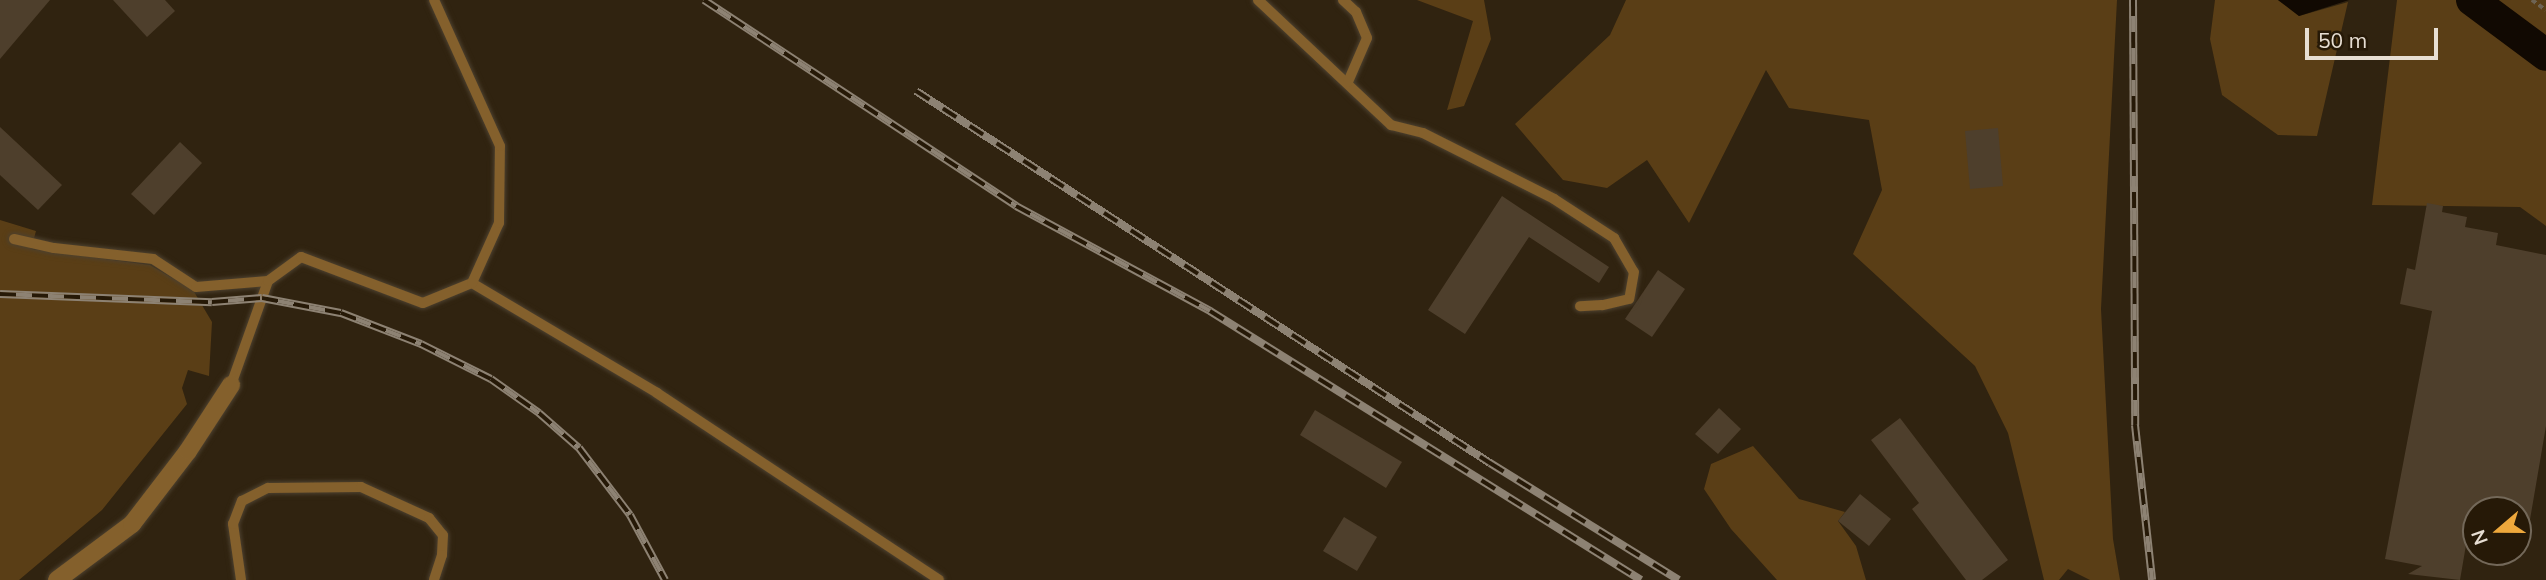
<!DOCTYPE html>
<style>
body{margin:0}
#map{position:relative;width:2546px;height:580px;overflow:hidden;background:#302310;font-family:Mulish,sans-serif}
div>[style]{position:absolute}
.green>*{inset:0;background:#5a3e16}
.water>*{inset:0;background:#110902}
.river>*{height:32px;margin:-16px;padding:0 16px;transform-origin:16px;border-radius:16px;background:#110902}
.building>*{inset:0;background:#4e3f2c}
.path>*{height:3.5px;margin-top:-1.75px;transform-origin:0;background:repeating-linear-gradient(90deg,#6e6353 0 5px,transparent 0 8.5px)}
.roads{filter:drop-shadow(0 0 2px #4d412f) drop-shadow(0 0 2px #4d412f)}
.lane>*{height:10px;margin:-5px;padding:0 5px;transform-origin:5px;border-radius:5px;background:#84602c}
.street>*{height:18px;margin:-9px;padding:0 9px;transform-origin:9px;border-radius:9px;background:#84602c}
.rail>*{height:8px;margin-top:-4px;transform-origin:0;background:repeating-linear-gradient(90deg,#261907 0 16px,#8d8273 0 32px);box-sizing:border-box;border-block:2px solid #8d8273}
span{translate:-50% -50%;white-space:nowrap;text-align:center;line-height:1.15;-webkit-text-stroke:7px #261907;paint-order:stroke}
.north{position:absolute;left:2462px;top:496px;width:70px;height:70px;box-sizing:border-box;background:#261907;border:2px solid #736859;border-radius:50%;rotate:250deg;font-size:19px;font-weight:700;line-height:28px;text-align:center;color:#e7ded3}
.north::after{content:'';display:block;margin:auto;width:24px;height:32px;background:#eea83c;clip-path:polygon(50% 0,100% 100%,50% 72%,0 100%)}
.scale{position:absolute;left:2305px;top:28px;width:133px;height:32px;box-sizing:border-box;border:4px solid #e7ded3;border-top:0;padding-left:9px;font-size:21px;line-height:24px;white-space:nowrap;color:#e7ded3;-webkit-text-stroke:5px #261907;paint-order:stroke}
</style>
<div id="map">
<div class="green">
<div style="clip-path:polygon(1417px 0,1484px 0,1491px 39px,1464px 106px,1447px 110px,1473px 21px)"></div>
<div style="clip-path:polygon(1626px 0,2117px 0,2101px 309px,2113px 539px,2120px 580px,2090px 580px,2068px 569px,2059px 580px,2044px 580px,2008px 433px,1975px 366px,1853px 254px,1882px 190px,1869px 120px,1789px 108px,1766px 70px,1689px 223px,1647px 160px,1607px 188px,1563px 180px,1515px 124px,1610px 35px)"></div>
<div style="clip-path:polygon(2215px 0,2278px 0,2299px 16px,2348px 2px,2317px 136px,2278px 135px,2222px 95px,2210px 39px)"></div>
<div style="clip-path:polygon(2397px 0,2546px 0,2546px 226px,2520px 207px,2372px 205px)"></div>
<div style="clip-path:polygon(0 220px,36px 231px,31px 249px,150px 265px,193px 290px,212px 322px,209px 376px,188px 370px,182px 388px,187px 404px,102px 510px,19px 580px,0 580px)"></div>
<div style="clip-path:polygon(1753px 446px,1799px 499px,1845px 512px,1838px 521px,1856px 546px,1866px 580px,1777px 580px,1731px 529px,1704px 489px,1711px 464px)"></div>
</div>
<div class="water">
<div style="clip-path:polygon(2278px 0,2349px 0,2299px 16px)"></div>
</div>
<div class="river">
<div style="left:2472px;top:0;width:92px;rotate:36.6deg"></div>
</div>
<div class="building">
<div style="clip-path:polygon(0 0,50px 0,0 59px)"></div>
<div style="clip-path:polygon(113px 0,165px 0,175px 11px,147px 37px)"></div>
<div style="clip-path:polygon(0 127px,62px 185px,38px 210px,0 175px)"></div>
<div style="clip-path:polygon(1998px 128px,2003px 186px,1970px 189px,1965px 131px)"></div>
<div style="clip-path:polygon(180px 142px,202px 163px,154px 215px,131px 194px)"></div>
<div style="clip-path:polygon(1502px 196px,1609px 267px,1599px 283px,1529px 237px,1465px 334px,1428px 310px)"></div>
<div style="clip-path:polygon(2427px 203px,2443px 206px,2442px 212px,2467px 217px,2465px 227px,2498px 233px,2496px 245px,2546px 255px,2546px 426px,2526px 543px,2518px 542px,2518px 510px,2472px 510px,2460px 580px,2408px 574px,2422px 566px,2385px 559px,2432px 311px,2400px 304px,2407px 268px,2415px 270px)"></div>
<div style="clip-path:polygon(1658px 270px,1685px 289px,1652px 337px,1625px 319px)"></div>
<div style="clip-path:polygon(1719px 408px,1741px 429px,1718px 454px,1695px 434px)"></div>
<div style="clip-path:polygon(1315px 410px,1402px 462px,1386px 488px,1300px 435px)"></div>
<div style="clip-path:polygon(1900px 418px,2008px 560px,1982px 580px,1966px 580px,1912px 509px,1919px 503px,1871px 440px)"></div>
<div style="clip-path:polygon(1860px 494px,1891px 519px,1869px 546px,1838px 521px)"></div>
<div style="clip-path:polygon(1344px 517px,1377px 537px,1357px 571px,1323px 551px)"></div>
</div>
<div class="path">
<div style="left:2532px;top:0;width:17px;rotate:36deg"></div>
</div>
<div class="roads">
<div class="lane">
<div style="left:1258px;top:0;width:183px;rotate:43.2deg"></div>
<div style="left:1391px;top:125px;width:33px;rotate:14deg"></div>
<div style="left:1423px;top:133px;width:147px;rotate:26.7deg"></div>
<div style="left:1554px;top:199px;width:72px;rotate:33deg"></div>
<div style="left:1614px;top:238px;width:39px;rotate:60deg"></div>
<div style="left:1634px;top:272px;width:27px;rotate:100deg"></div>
<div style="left:1629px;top:299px;width:28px;rotate:167deg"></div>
<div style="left:1602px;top:305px;width:22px;rotate:177deg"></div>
<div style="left:1343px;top:0;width:18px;rotate:43deg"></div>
<div style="left:1356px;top:12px;width:28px;rotate:67deg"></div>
<div style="left:1367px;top:38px;width:48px;rotate:113.4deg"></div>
<div style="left:14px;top:239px;width:41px;rotate:12.7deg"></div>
<div style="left:54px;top:248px;width:100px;rotate:6.3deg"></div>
<div style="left:153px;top:259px;width:51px;rotate:33.1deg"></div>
<div style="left:196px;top:287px;width:72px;rotate:-4.8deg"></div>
<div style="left:472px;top:283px;width:215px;rotate:30.7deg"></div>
<div style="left:657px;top:393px;width:338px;rotate:33.5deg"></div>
<div style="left:231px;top:385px;width:110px;rotate:-70.4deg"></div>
<div style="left:268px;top:281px;width:41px;rotate:-36deg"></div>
<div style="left:301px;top:257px;width:130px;rotate:20.7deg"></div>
<div style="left:423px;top:303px;width:53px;rotate:-22.2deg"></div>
<div style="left:472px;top:283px;width:66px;rotate:-65.8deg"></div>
<div style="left:499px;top:223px;width:77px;rotate:-89.3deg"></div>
<div style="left:500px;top:146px;width:160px;rotate:-114.3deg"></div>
<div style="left:241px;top:580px;width:57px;rotate:-98.1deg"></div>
<div style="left:233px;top:524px;width:25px;rotate:-69deg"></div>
<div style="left:242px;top:501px;width:29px;rotate:-27deg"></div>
<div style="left:268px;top:488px;width:93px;rotate:-0.6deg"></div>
<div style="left:361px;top:487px;width:75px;rotate:24.5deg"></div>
<div style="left:429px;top:518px;width:22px;rotate:51deg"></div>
<div style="left:443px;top:535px;width:20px;rotate:93deg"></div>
<div style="left:442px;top:555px;width:26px;rotate:108deg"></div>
</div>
<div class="street">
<div style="left:57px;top:580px;width:94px;rotate:-36.7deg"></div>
<div style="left:132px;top:524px;width:92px;rotate:-52.5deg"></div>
<div style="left:188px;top:451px;width:79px;rotate:-56.9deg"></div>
</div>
</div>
<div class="rail">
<div style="left:704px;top:0;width:374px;rotate:33.4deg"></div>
<div style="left:1016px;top:206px;width:221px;rotate:28.4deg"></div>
<div style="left:1210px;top:311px;width:508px;rotate:31.97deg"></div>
<div style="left:2133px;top:0;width:425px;rotate:89.7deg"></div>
<div style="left:2135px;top:425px;width:156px;rotate:83.7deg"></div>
<div style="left:916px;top:91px;width:684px;rotate:32.95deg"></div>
<div style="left:1490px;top:463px;width:222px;rotate:31.8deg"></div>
<div style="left:0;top:294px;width:212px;rotate:2.2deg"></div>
<div style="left:212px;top:302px;width:50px;rotate:-4.6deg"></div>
<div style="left:262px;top:298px;width:80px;rotate:10.8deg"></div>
<div style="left:341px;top:313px;width:86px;rotate:21.2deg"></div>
<div style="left:421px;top:344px;width:78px;rotate:26.6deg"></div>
<div style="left:491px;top:379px;width:59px;rotate:35.3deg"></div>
<div style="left:539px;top:413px;width:53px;rotate:41.2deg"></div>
<div style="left:579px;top:448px;width:84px;rotate:52.7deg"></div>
<div style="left:630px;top:515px;width:74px;rotate:61.7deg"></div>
</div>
<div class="north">N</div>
<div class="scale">50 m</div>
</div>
